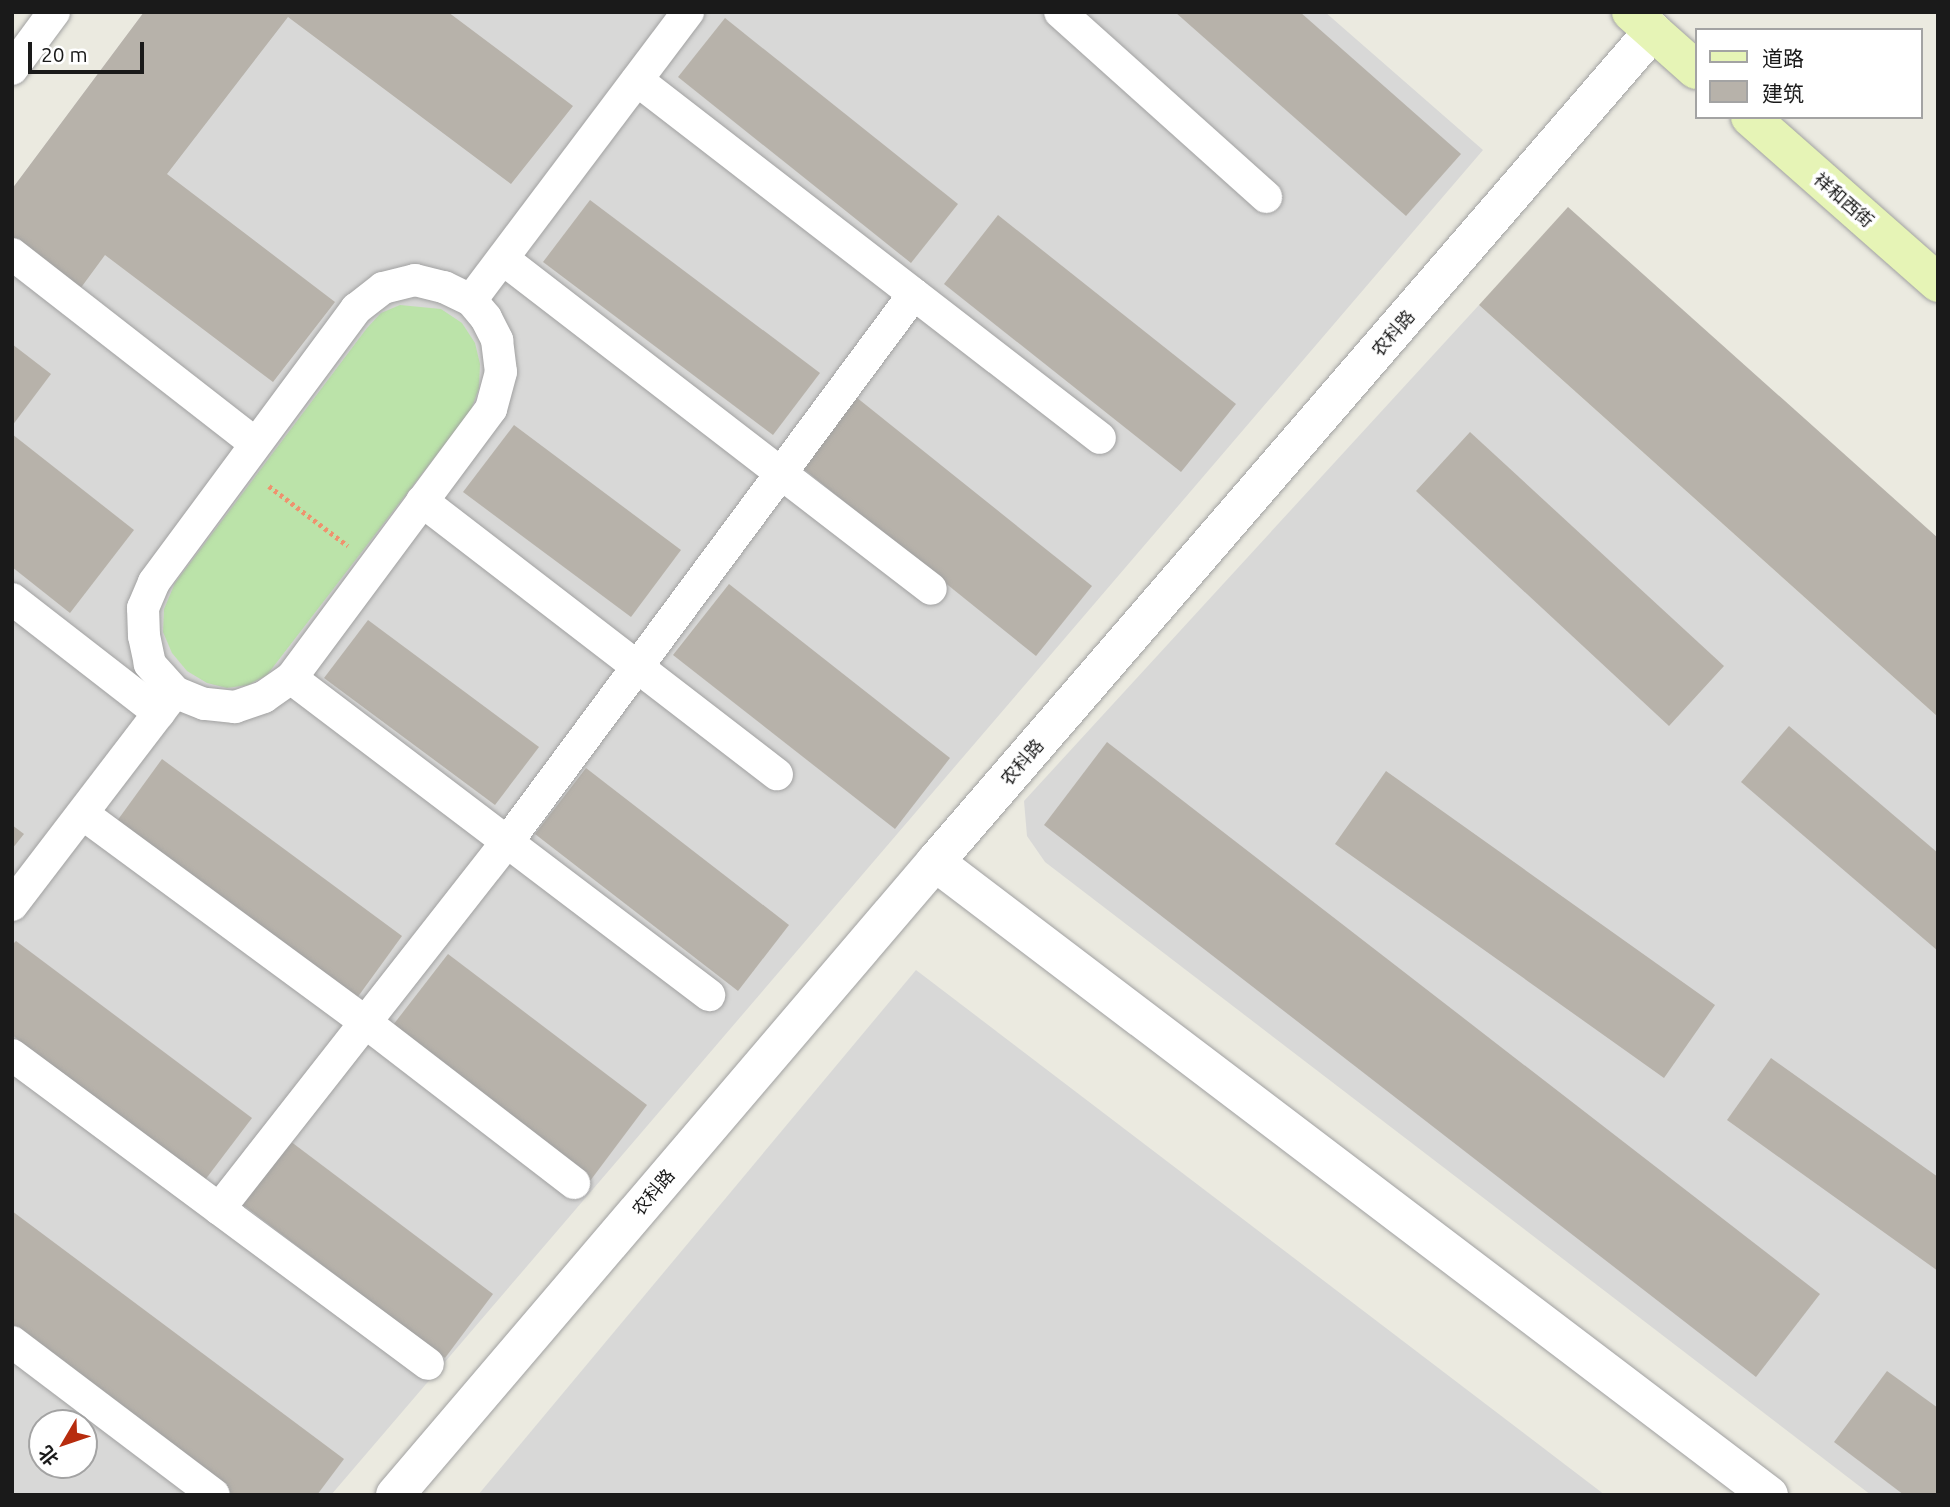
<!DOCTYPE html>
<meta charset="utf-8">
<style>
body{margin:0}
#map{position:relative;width:1950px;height:1507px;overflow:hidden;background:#ebeae0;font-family:Ubuntu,"Noto Sans SC",sans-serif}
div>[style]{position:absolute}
.residential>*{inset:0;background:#d8d8d7}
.grass>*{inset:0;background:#bbe3a9}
.building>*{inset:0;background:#b7b2aa}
.path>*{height:4.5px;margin-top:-2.25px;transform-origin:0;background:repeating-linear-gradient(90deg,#ef926e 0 3.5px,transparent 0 7px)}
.roads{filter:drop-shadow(0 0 2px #a1a1a1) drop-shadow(0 0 2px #a1a1a1)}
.minor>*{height:32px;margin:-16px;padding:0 16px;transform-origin:16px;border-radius:16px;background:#fff}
.tertiary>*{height:38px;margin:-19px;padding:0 19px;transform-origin:19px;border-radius:19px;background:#fff}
.secondary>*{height:38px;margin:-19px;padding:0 19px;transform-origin:19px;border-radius:19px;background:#e6f4b6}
span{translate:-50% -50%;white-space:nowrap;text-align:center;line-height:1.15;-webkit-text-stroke:7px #fff;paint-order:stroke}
.street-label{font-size:18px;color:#1a1a1a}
.frame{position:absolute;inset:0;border:14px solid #1a1a1a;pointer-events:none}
.legend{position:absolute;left:1695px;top:28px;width:228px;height:91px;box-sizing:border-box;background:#fff;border:2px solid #a3a3a3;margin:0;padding:9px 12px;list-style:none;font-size:21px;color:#1a1a1a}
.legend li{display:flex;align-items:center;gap:14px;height:35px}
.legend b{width:35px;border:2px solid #a3a3a3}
.north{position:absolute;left:28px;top:1409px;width:70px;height:70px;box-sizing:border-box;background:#fff;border:2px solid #a3a3a3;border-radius:50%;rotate:231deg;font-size:19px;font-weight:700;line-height:28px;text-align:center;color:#1a1a1a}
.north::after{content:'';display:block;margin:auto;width:24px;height:32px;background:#b72c0e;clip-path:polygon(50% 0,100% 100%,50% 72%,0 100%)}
.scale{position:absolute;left:28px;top:42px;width:116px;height:32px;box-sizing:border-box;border:4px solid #1a1a1a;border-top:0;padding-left:9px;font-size:21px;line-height:24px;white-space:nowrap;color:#1a1a1a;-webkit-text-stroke:5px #fff;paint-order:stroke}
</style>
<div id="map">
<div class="residential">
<div style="clip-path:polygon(evenodd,144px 12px,1325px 12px,1483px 150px,331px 1495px,12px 1495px,12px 189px,144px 12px,42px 1423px,84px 1423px,84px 1465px,42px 1465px,42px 1423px)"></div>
<div style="clip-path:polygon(1479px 305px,1938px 717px,1938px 1495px,1871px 1495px,1045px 862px,1027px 836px,1024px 801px)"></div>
<div style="clip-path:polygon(916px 970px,1605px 1495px,478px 1495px)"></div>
</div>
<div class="grass">
<div style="clip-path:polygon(400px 305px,441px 309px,462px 323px,475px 343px,480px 364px,479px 388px,471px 410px,267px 675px,248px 685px,227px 688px,207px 683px,187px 671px,172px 653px,163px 632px,164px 609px,175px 583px,367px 328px,381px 313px)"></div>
</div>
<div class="building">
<div style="clip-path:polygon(144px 12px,448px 12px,573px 106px,511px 184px,288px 17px,167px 174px,335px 302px,273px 382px,105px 255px,80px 289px,12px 237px,12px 189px)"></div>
<div style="clip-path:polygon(1175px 12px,1300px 12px,1461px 154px,1406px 216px)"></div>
<div style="clip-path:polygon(725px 18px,958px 204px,911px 263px,678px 77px)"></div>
<div style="clip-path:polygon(590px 200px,820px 373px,773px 435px,543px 262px)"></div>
<div style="clip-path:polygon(1568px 207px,1938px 538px,1938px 717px,1479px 305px)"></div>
<div style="clip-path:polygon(998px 215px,1236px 404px,1181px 472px,944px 284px)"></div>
<div style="clip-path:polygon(12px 344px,51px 374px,12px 426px)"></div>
<div style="clip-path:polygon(856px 397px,1092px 586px,1036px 656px,800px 466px)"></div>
<div style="clip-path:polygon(514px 425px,681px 550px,631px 617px,463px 492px)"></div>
<div style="clip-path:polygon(1470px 432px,1724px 666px,1669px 726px,1416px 491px)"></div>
<div style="clip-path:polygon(12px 434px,134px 530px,70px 613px,12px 567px)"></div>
<div style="clip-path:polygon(729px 584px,950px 758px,895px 829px,673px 655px)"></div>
<div style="clip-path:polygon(368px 620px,539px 747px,495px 805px,324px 678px)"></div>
<div style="clip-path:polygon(1789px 726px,1938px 853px,1938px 951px,1741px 782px)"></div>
<div style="clip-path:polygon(1107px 742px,1820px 1294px,1756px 1377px,1044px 825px)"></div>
<div style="clip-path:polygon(162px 759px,402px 936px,357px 998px,117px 821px)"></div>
<div style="clip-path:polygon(586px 768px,789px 925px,738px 991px,535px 834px)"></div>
<div style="clip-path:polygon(1386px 771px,1715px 1005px,1664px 1078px,1335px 844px)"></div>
<div style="clip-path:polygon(12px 825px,24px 834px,12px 849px)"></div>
<div style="clip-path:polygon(16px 941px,252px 1118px,205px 1180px,12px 1035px,12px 945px)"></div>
<div style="clip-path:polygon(448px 954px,647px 1105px,590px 1181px,390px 1029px)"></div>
<div style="clip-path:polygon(1771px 1058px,1938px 1177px,1938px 1271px,1727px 1120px)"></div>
<div style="clip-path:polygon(290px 1141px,493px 1294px,445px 1358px,243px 1205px)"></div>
<div style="clip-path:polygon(12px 1211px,344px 1459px,317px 1495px,232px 1495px,12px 1330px)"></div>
<div style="clip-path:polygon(1887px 1371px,1938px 1408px,1938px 1495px,1904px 1495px,1834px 1442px)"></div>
</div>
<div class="path">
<div style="left:269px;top:486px;width:99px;rotate:37.2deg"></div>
</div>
<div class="roads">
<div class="minor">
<div style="left:1060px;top:12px;width:277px;rotate:41.9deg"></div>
<div style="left:12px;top:69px;width:71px;rotate:-53.6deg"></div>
<div style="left:637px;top:80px;width:585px;rotate:37.71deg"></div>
<div style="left:12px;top:254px;width:308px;rotate:37.9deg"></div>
<div style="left:503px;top:259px;width:540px;rotate:37.63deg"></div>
<div style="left:415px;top:280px;width:30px;rotate:14deg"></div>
<div style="left:444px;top:287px;width:30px;rotate:26deg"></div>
<div style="left:471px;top:300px;width:23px;rotate:50deg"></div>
<div style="left:486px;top:318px;width:25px;rotate:63deg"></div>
<div style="left:497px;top:340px;width:32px;rotate:83deg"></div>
<div style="left:501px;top:372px;width:38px;rotate:105deg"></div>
<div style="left:491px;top:409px;width:335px;rotate:126.6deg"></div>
<div style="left:291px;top:678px;width:33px;rotate:145deg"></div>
<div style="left:264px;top:697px;width:31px;rotate:161deg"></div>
<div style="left:235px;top:707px;width:31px;rotate:-174deg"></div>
<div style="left:204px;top:704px;width:31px;rotate:-158deg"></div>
<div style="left:175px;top:692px;width:38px;rotate:-132deg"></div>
<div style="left:150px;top:664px;width:29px;rotate:-102deg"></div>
<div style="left:144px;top:636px;width:28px;rotate:-92deg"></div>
<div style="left:143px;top:608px;width:28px;rotate:-67deg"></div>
<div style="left:154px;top:582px;width:340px;rotate:-53.5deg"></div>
<div style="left:356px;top:309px;width:34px;rotate:-38deg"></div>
<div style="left:383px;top:288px;width:33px;rotate:-14deg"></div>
<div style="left:471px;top:300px;width:361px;rotate:-53deg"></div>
<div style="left:422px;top:501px;width:448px;rotate:37.6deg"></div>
<div style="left:12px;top:599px;width:186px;rotate:37.8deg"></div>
<div style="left:291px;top:678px;width:525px;rotate:37.18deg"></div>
<div style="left:83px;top:814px;width:350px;rotate:36.4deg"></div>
<div style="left:365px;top:1022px;width:264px;rotate:37.6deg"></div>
<div style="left:12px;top:905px;width:268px;rotate:-52.6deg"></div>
<div style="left:12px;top:1055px;width:518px;rotate:36.6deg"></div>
<div style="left:219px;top:1209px;width:468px;rotate:-51.9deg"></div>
<div style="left:508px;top:841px;width:681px;rotate:-53.42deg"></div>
<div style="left:12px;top:1342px;width:253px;rotate:37.1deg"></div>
</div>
<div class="tertiary">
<div style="left:935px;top:862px;width:1047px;rotate:37.2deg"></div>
<div style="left:395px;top:1495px;width:832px;rotate:-49.53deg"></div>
<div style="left:935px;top:862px;width:1098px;rotate:-49.17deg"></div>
</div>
<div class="secondary">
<div style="left:1631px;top:12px;width:87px;rotate:41.7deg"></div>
<div style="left:1750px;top:117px;width:251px;rotate:41.4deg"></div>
</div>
</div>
<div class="street-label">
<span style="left:1844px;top:200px;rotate:41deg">祥和西街</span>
<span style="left:1393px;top:333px;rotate:-49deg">农科路</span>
<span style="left:1022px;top:762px;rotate:-49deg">农科路</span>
<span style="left:653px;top:1192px;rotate:-50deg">农科路</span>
</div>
<div class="frame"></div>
<ul class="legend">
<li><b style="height:9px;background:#e6f4b6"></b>道路</li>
<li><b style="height:19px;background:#b7b2aa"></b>建筑</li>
</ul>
<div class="north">北</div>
<div class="scale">20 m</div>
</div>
